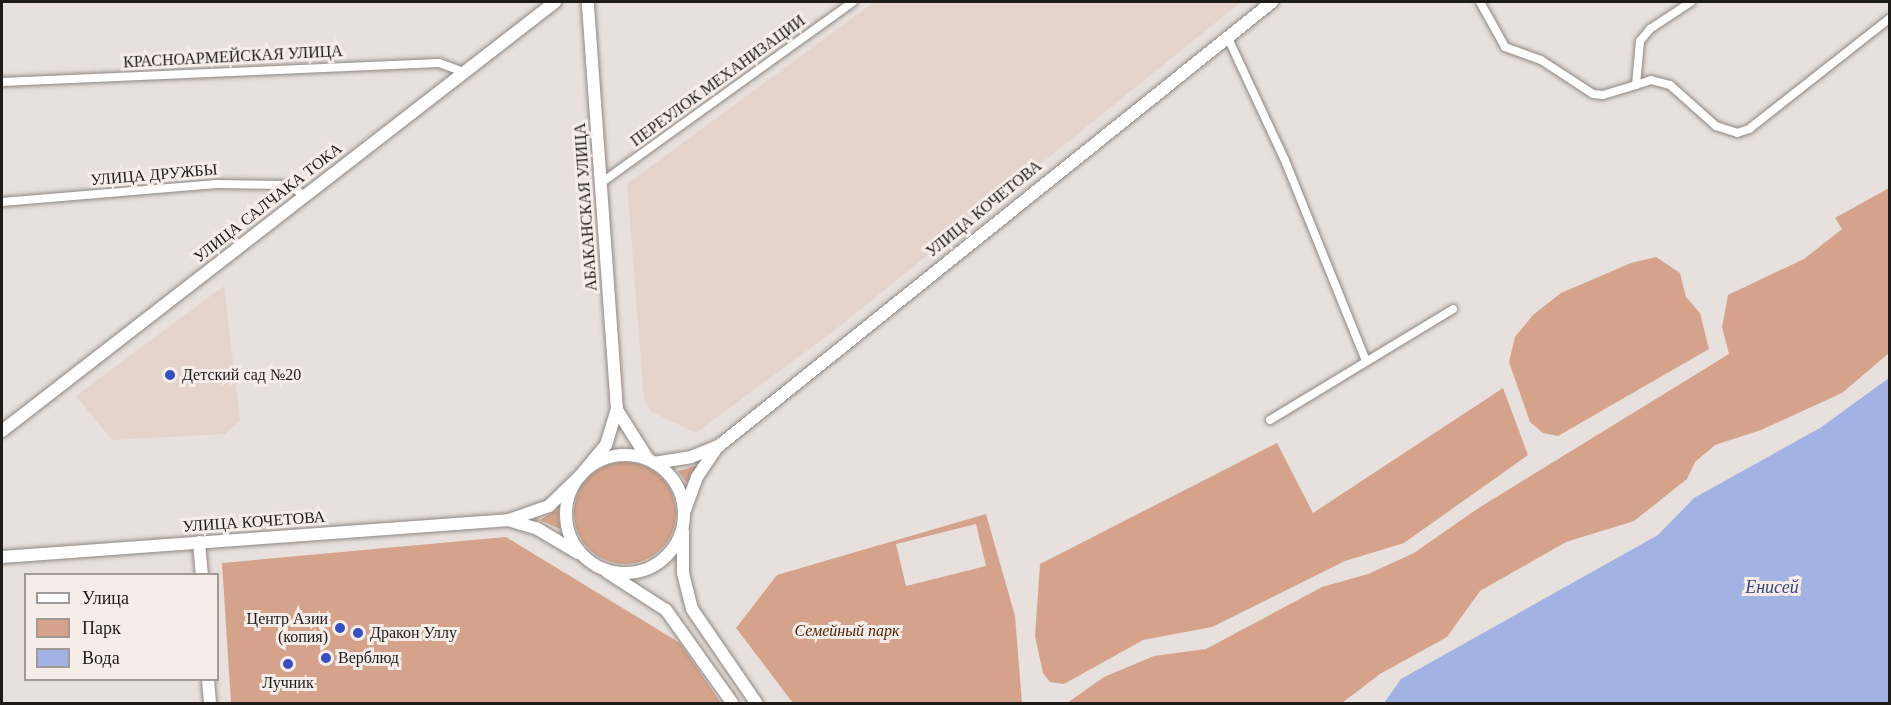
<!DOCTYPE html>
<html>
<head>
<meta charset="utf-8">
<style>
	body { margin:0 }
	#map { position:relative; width:1891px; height:705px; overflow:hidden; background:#e8e0dc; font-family:Georgia,serif }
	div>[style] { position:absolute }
	.built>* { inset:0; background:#e4d4cc }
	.green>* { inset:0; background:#d5a38b }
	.round { border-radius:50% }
	.water>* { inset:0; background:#a1b2e3 }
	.roads { filter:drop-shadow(0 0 2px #8e8783) drop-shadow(0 0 2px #8e8783) }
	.street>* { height:8px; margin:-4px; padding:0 4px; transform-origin:4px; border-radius:4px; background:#fff }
	.secondary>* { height:12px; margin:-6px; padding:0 6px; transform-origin:6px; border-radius:6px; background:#fff }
	.secondary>.ring { margin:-6px; padding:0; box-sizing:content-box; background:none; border:12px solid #fff; border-radius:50% }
	.dots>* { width:16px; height:16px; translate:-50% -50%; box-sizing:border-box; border:3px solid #f6ede9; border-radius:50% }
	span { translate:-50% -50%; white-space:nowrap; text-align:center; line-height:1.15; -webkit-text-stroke:6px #f6ede9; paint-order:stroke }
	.street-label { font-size:16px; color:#1e1b19 }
	.poi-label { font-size:16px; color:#1e1b19 }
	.left { translate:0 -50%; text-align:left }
	.right { translate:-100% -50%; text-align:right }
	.park-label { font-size:16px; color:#522205; font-style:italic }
	.water-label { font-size:18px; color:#364884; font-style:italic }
	.frame { position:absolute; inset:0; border:3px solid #1e1b19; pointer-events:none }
	.legend { position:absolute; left:24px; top:573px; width:195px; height:108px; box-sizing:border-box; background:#f6ede9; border:2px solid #a09996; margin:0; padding:8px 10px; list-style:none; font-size:18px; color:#1e1b19 }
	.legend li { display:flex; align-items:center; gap:12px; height:30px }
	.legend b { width:30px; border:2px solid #a09996 }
</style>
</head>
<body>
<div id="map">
	<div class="built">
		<div style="clip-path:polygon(874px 2px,1241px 2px,835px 330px,696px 433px,650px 411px,644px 399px,627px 184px)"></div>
		<div style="clip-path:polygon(224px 286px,240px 421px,225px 434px,112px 440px,76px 396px)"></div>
	</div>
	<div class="green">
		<div style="clip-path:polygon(1889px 188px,1889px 353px,1842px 393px,1761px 430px,1715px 445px,1695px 462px,1687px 479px,1634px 521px,1566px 542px,1480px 591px,1447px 637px,1380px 674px,1342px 703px,1067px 703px,1104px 677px,1154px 656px,1206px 649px,1322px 587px,1368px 574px,1414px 553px,1477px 509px,1729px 354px,1722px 327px,1728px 295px,1804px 259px,1842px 229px,1835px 218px)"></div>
		<div style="clip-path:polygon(1656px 257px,1680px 273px,1686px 297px,1700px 313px,1709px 349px,1558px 436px,1543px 433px,1530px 422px,1509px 362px,1515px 337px,1533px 315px,1561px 293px,1631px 263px)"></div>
		<div style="clip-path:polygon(1503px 388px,1528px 455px,1404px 543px,1345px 561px,1212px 627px,1143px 640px,1064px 684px,1050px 682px,1043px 673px,1035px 636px,1040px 564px,1277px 443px,1313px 513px)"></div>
		<div class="round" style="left:574px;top:462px;width:102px;height:102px"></div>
		<div style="clip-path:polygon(698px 465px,687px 483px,678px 471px)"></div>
		<div style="clip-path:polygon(558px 509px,560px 529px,540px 520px)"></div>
		<div style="clip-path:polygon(evenodd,986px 514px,1015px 616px,1022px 703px,793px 703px,736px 628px,777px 575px,986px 514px,976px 524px,986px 566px,906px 586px,896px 544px,976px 524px)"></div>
		<div style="clip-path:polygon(506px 537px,680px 643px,721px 703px,231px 703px,222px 563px)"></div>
	</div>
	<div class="water">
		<div style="clip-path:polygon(1889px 378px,1889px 703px,1384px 703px,1401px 679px,1658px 535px,1694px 498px,1820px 428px)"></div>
	</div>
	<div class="roads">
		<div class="street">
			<div style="left:1480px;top:2px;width:51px;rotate:60.9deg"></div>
			<div style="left:1505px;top:47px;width:38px;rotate:20deg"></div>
			<div style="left:1541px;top:60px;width:62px;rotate:33.2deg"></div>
			<div style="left:1593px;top:94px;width:10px;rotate:6deg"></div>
			<div style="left:1603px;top:95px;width:34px;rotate:-17deg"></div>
			<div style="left:1636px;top:85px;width:44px;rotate:-84.8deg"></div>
			<div style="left:1640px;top:41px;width:16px;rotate:-50deg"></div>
			<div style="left:1650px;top:29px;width:49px;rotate:-33.4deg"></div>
			<div style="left:1227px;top:36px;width:135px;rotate:65deg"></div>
			<div style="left:1284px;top:158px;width:219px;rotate:68deg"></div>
			<div style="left:2px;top:82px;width:437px;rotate:-2.5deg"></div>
			<div style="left:439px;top:63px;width:27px;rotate:20deg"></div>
			<div style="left:1636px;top:85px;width:16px;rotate:-18deg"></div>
			<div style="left:1651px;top:80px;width:20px;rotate:15deg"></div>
			<div style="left:1670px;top:85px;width:62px;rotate:41.7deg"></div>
			<div style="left:1716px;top:126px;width:22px;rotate:18deg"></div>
			<div style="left:1737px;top:133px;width:13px;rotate:-18deg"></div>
			<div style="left:1749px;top:129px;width:179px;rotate:-38.2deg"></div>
			<div style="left:601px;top:183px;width:310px;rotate:-35.7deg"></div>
			<div style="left:2px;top:202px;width:215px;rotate:-4.8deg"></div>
			<div style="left:216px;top:184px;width:73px;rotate:0.8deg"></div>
			<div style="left:289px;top:185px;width:19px;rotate:35deg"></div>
			<div style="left:1270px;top:420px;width:214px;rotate:-31.2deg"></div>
		</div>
		<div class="secondary">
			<div style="left:617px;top:410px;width:58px;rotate:57.7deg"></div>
			<div style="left:2px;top:431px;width:700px;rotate:-37.8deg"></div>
			<div class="ring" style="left:566px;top:455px;width:106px;height:106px"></div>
			<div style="left:654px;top:463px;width:37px;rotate:-9deg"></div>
			<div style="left:691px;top:457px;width:31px;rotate:-22deg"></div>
			<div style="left:720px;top:445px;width:708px;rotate:-38.75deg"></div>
			<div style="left:584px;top:471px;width:34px;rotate:-50deg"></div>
			<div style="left:606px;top:445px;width:37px;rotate:-73deg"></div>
			<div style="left:617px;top:410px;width:409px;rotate:-94.1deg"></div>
			<div style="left:685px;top:510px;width:35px;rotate:-70deg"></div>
			<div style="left:697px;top:477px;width:37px;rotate:-56deg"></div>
			<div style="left:511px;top:521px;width:26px;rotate:16deg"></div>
			<div style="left:536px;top:528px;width:49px;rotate:30.8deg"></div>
			<div style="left:683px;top:531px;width:42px;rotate:90deg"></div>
			<div style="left:683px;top:573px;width:37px;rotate:76deg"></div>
			<div style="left:692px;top:609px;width:115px;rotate:55.6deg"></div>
			<div style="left:199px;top:542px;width:32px;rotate:85deg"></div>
			<div style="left:2px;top:557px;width:508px;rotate:-4.17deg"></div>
			<div style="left:509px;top:520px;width:42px;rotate:-19.3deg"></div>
			<div style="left:549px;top:506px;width:43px;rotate:-44.1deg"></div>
			<div style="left:607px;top:572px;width:70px;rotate:32.8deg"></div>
			<div style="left:666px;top:610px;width:115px;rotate:54.5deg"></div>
			<div style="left:208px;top:680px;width:24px;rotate:85deg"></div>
		</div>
	</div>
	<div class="dots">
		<div style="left:170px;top:375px;background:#374fc1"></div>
		<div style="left:340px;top:628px;background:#374fc1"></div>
		<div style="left:358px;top:633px;background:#374fc1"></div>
		<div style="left:326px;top:658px;background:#374fc1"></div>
		<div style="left:288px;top:664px;background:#374fc1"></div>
	</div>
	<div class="street-label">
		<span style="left:233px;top:57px;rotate:-3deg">КРАСНОАРМЕЙСКАЯ УЛИЦА</span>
		<span style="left:718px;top:81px;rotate:-36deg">ПЕРЕУЛОК МЕХАНИЗАЦИИ</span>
		<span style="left:154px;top:175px;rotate:-5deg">УЛИЦА ДРУЖБЫ</span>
		<span style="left:268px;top:203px;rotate:-38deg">УЛИЦА САЛЧАКА ТОКА</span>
		<span style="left:586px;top:207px;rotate:-94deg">АБАКАНСКАЯ УЛИЦА</span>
		<span style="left:984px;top:209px;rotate:-39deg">УЛИЦА КОЧЕТОВА</span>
		<span style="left:254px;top:522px;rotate:-4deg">УЛИЦА КОЧЕТОВА</span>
	</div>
	<div class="poi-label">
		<span class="left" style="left:182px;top:375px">Детский сад №20</span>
		<span class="right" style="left:328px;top:628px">Центр Азии<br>(копия)</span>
		<span class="left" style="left:370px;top:633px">Дракон Уллу</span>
		<span class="left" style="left:338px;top:658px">Верблюд</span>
		<span style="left:288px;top:683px">Лучник</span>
	</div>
	<div class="park-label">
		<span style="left:847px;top:631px">Семейный парк</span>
	</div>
	<div class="water-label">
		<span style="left:1772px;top:587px">Енисей</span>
	</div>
	<div class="frame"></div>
	<ul class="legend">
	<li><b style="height:8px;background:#fff"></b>Улица</li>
	<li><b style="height:16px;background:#d5a38b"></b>Парк</li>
	<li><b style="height:16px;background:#a1b2e3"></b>Вода</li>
	</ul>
</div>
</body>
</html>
